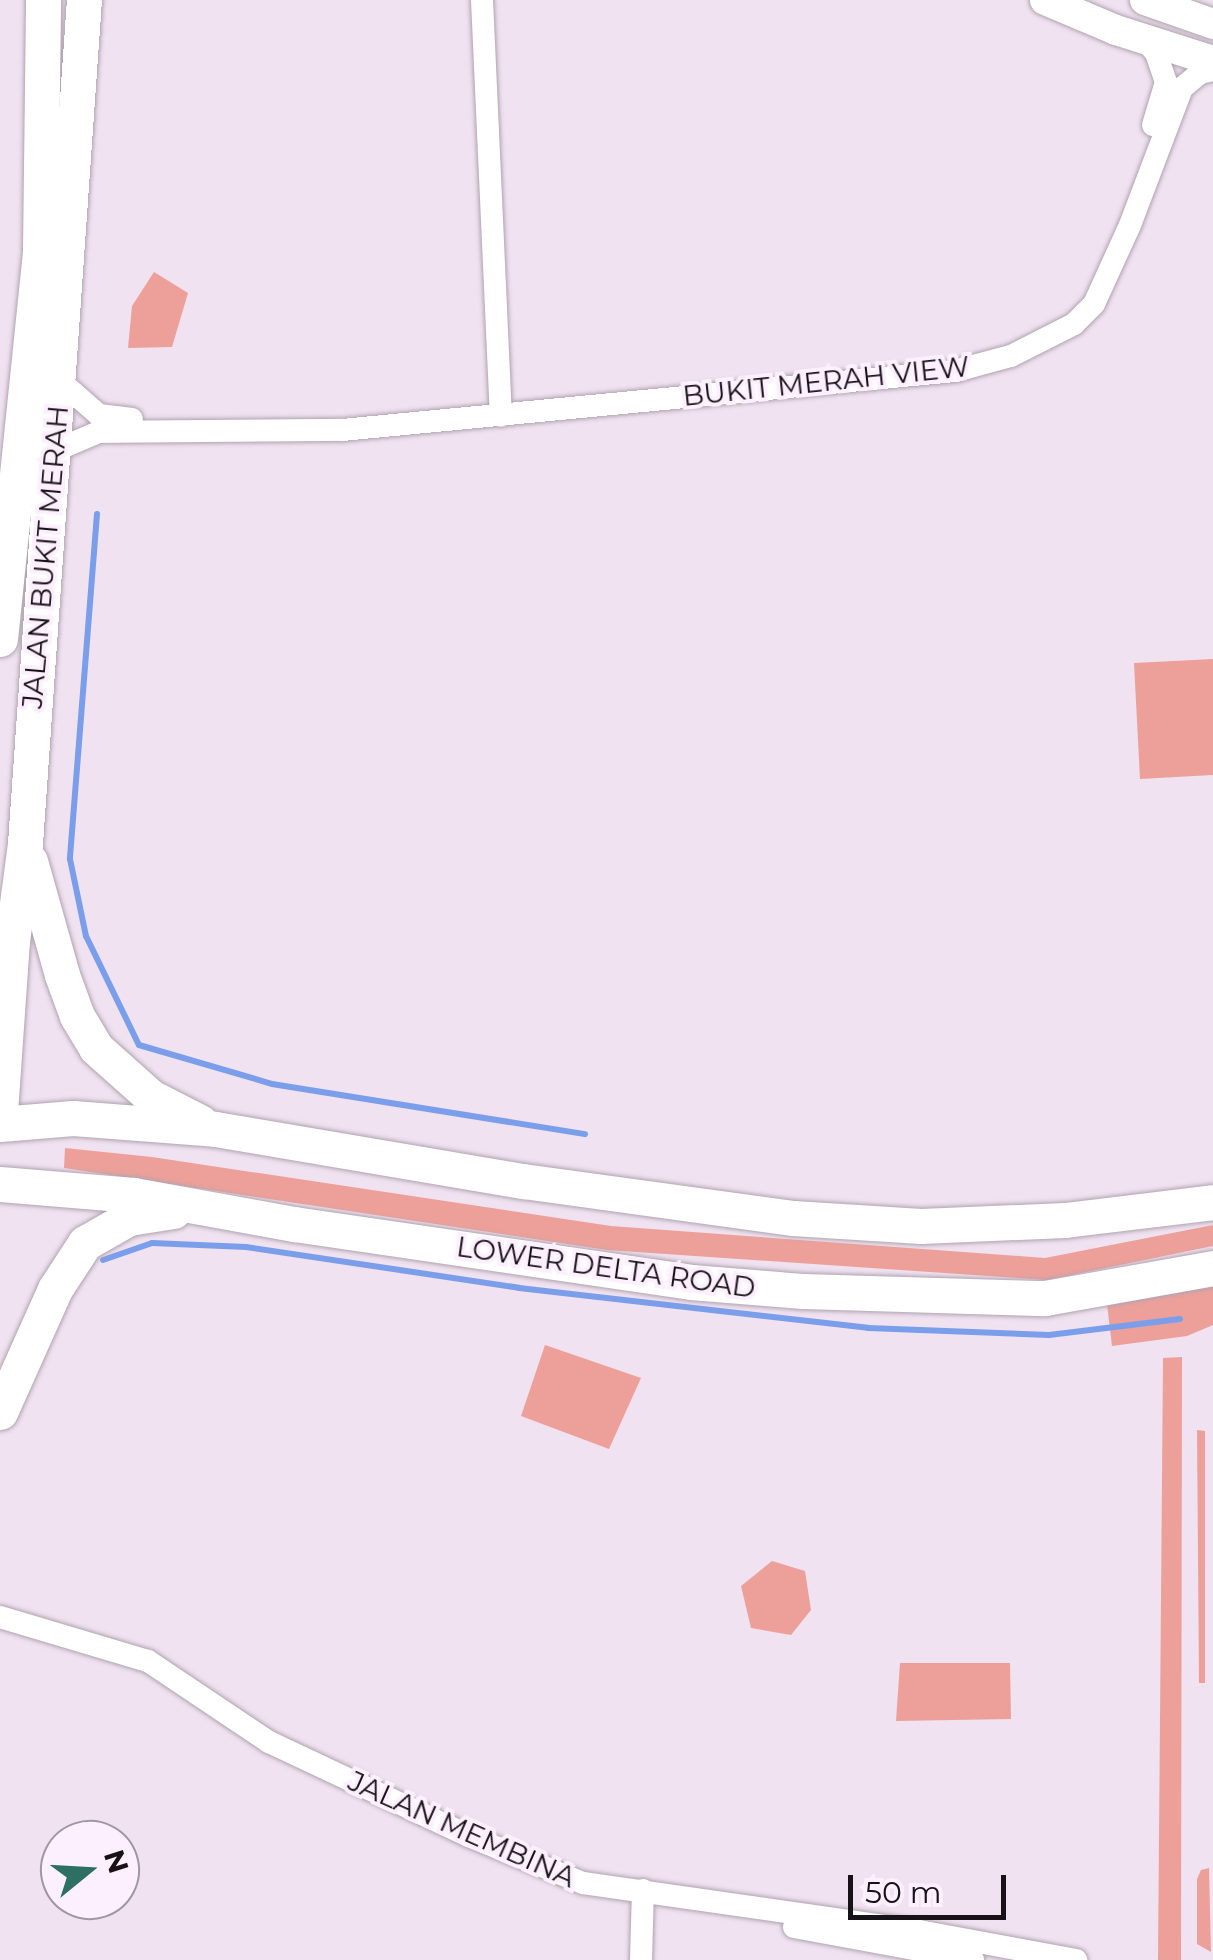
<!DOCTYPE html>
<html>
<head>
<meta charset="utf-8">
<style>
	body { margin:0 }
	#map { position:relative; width:1213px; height:1960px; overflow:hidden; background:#f0e2f0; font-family:Montserrat,sans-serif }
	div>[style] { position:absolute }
	.green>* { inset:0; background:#eda09a }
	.stream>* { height:6px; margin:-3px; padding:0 3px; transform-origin:3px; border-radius:3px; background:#7b9eeb }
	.roads { filter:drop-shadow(0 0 2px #b0a3b0) drop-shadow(0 0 2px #b0a3b0) }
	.street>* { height:22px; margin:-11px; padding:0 11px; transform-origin:11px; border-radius:11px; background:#fff }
	.secondary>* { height:30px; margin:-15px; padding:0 15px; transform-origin:15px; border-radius:15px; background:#fff }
	.primary>* { height:35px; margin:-17.5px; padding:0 17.5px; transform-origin:17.5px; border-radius:17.5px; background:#fff }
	span { translate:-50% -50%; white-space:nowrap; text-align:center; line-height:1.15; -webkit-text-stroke:8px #fdf0fe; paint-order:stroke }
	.street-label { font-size:28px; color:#171217 }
	.north { position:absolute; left:40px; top:1820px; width:100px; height:100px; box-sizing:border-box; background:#fdf0fe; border:2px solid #a197a2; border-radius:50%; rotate:72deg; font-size:28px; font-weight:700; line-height:40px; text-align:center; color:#171217 }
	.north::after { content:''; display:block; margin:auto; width:35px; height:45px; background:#2d6f60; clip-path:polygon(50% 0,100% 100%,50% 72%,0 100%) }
	.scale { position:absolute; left:848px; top:1875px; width:158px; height:45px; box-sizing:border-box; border:5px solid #171217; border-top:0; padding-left:12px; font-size:30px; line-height:35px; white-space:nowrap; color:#171217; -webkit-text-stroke:8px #fdf0fe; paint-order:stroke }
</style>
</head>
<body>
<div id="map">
	<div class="green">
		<div style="clip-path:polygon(154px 272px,188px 293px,172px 347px,128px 348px,132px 306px)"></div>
		<div style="clip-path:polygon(1213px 659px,1213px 775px,1140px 779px,1134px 663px)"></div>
		<div style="clip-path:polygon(65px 1148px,152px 1157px,611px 1226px,1045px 1258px,1213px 1225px,1213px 1246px,1047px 1280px,607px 1250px,64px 1168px)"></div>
		<div style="clip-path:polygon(1213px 1276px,1213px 1325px,1187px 1336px,1112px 1346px,1106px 1296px)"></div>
		<div style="clip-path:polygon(545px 1345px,641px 1378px,609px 1449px,521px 1416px)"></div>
		<div style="clip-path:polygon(1182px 1357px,1181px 1960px,1158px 1960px,1163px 1358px)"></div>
		<div style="clip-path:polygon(1197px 1430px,1205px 1431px,1205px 1683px,1199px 1683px)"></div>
		<div style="clip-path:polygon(772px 1561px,805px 1571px,811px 1610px,791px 1635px,751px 1628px,741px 1586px)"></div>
		<div style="clip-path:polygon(900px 1663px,1010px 1663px,1011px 1719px,896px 1721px)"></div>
		<div style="clip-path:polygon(1209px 1868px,1211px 1952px,1197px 1944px,1197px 1879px,1201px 1870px)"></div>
	</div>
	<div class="stream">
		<div style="left:97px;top:514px;width:346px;rotate:94.5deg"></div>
		<div style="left:70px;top:859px;width:79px;rotate:78.3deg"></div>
		<div style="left:86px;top:936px;width:121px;rotate:64.1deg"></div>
		<div style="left:139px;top:1045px;width:139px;rotate:16.3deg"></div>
		<div style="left:272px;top:1084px;width:317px;rotate:9.1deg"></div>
		<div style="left:103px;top:1260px;width:52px;rotate:-19.1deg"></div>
		<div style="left:152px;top:1243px;width:94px;rotate:2.4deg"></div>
		<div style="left:246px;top:1247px;width:276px;rotate:8.5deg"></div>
		<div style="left:519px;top:1288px;width:351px;rotate:6.5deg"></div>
		<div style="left:868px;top:1328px;width:181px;rotate:2.2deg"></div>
		<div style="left:1049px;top:1335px;width:132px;rotate:-7deg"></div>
	</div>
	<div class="roads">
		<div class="street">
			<div style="left:482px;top:0;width:416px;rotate:87.4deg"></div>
			<div style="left:1145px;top:40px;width:17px;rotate:50deg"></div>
			<div style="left:1156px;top:53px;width:31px;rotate:71deg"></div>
			<div style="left:1166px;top:82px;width:45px;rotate:106.8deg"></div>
			<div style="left:60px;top:381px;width:52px;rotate:41.1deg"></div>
			<div style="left:99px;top:415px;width:33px;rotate:7deg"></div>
			<div style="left:52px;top:452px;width:51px;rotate:-23.1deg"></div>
			<div style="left:99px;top:432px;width:243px;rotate:-0.5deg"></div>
			<div style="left:342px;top:430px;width:616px;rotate:-5.5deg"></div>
			<div style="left:955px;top:371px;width:58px;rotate:-15deg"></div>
			<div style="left:1011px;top:356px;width:71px;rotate:-26.9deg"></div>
			<div style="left:1074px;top:324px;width:28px;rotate:-45deg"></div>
			<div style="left:1094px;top:304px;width:87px;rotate:-65.5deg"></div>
			<div style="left:1130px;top:225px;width:147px;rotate:-69.2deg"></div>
			<div style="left:1182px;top:88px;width:23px;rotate:-40deg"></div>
			<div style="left:1200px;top:73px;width:13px;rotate:-13deg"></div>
			<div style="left:0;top:1617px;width:154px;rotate:16.6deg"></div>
			<div style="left:148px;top:1661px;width:146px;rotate:33.8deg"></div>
			<div style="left:269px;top:1742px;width:221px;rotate:25.2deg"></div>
			<div style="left:469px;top:1836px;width:123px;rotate:22.4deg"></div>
			<div style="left:583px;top:1883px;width:339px;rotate:8.1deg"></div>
			<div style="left:919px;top:1931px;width:160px;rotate:10.5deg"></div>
			<div style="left:794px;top:1927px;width:182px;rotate:10.4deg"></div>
			<div style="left:641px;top:1960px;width:70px;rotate:-88.4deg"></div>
		</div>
		<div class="secondary">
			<div style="left:1045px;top:0;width:77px;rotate:22.9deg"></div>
			<div style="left:1116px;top:30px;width:102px;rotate:17.7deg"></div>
			<div style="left:1145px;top:0;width:72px;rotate:19.4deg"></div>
		</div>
		<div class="primary">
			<div style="left:0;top:639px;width:391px;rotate:-84.1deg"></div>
			<div style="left:40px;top:250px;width:250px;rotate:-89.3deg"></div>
			<div style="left:30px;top:861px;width:118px;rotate:74.3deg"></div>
			<div style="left:62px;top:975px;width:44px;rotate:69.9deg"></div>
			<div style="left:77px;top:1016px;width:37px;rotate:59deg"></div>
			<div style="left:96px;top:1048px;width:74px;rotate:41.7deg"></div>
			<div style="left:151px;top:1097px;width:55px;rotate:27deg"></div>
			<div style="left:0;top:1112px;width:171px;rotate:-86deg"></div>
			<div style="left:12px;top:941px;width:99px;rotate:-82.4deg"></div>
			<div style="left:25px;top:843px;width:845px;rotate:-86deg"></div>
			<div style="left:0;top:1124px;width:73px;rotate:-4.7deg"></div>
			<div style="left:73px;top:1118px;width:142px;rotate:4.4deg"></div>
			<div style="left:215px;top:1129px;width:312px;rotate:9.6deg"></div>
			<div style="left:523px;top:1181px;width:273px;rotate:7.8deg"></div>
			<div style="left:793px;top:1218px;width:128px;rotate:3.6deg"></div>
			<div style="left:921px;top:1226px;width:144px;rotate:-2.4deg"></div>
			<div style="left:1065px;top:1220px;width:149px;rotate:-6.9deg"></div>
			<div style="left:0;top:1184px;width:134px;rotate:4.7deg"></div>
			<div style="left:134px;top:1195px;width:163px;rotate:10.3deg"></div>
			<div style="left:294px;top:1224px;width:401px;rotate:8.3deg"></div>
			<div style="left:691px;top:1282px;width:112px;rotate:4.6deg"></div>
			<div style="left:803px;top:1291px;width:242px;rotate:1.7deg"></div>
			<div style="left:1045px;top:1298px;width:171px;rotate:-10.1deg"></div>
			<div style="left:0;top:1412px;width:135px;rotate:-65.9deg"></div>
			<div style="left:55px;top:1289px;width:55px;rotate:-56.9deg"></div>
			<div style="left:85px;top:1243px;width:51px;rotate:-29.6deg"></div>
			<div style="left:129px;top:1218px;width:45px;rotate:-9deg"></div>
		</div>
	</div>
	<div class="street-label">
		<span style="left:826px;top:381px;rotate:-6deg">BUKIT MERAH VIEW</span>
		<span style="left:45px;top:557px;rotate:-85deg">JALAN BUKIT MERAH</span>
		<span style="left:606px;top:1267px;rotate:8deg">LOWER DELTA ROAD</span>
		<span style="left:462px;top:1829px;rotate:24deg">JALAN MEMBINA</span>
	</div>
	<div class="north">N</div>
	<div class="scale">50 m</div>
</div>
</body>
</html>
